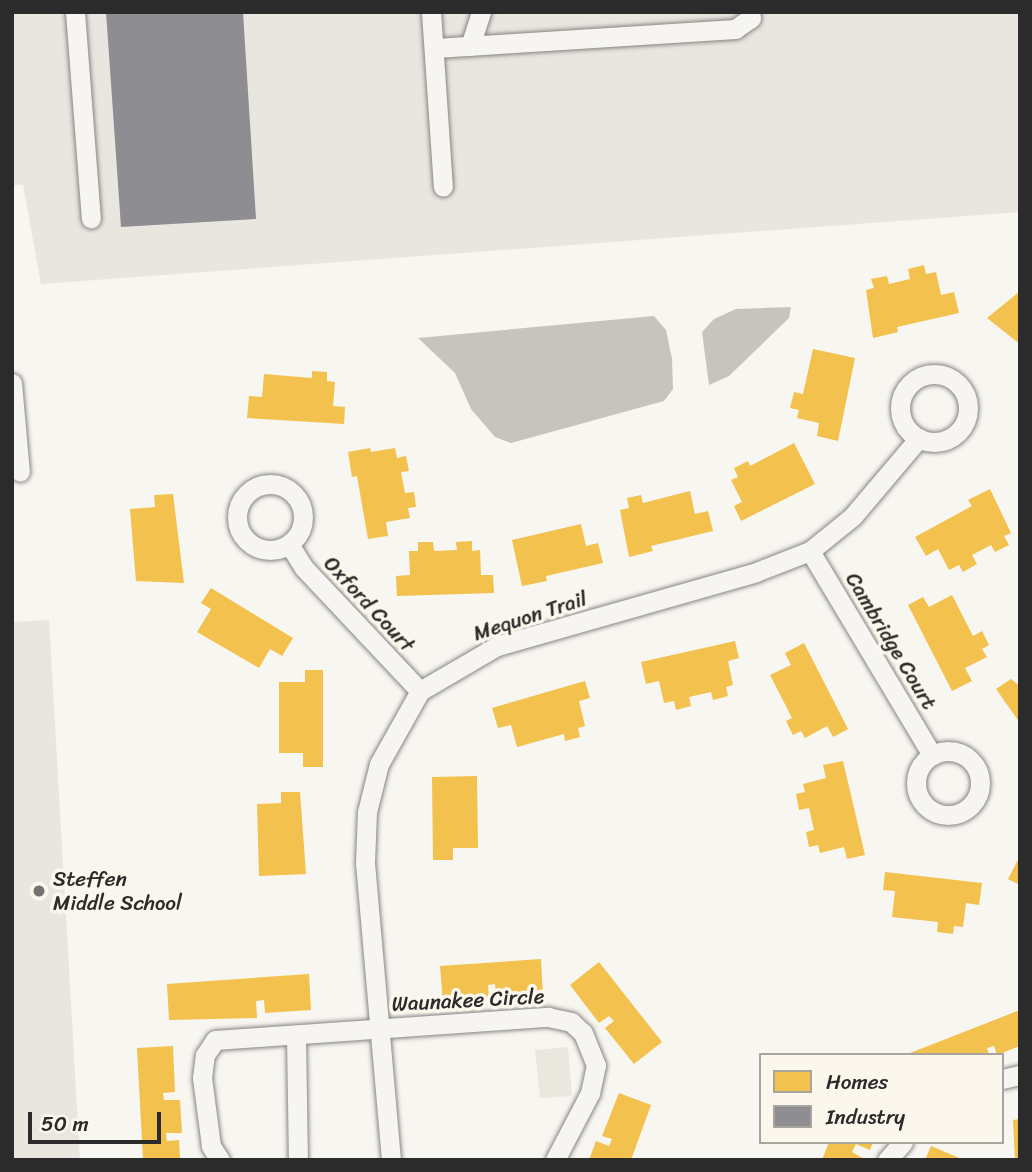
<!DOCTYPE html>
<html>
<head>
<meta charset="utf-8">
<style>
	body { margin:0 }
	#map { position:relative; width:1032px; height:1172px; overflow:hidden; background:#f8f6f0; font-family:Sriracha,sans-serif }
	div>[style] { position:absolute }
	.built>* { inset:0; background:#e9e6df }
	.green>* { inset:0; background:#e9e7de }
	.water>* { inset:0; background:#c6c4bd }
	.homes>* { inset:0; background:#f2c14e }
	.industry>* { inset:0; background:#8d8d92 }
	.roads { filter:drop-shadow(0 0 2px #878684) drop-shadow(0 0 2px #878684) }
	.minor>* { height:19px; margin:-9.5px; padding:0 9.5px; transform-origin:9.5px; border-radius:9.5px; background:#f6f5f1 }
	.minor>.ring { margin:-9.5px; padding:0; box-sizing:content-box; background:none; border:19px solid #f6f5f1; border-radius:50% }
	.dots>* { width:19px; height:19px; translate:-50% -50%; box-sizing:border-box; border:4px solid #fbf7ec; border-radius:50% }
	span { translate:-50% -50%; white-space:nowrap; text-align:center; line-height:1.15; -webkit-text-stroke:7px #fbf7ec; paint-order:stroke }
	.street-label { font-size:21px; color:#2b2b2b }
	.poi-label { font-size:21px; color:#2b2b2b }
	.left { translate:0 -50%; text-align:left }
	.frame { position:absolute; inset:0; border:14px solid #2b2b2b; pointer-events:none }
	.legend { position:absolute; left:759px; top:1053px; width:245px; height:91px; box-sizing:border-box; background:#fbf7ec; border:2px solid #a8a59f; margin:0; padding:9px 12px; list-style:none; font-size:21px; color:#2b2b2b }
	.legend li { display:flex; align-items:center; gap:14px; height:35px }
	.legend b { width:35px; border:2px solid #a8a59f }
	.scale { position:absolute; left:28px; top:1112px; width:133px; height:32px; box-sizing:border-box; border:4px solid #2b2b2b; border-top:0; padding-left:9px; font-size:21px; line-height:24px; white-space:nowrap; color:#2b2b2b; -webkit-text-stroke:5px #fbf7ec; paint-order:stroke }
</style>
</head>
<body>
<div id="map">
	<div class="built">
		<div style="clip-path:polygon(12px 12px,1020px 12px,1020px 212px,41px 284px,23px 185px,12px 185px)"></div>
		<div style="clip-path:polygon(49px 620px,80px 1160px,12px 1160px,12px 622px)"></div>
	</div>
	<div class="green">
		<div style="clip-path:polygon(568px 1047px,572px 1096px,540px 1098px,535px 1050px)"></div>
	</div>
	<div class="water">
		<div style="clip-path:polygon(791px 307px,789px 318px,729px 376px,709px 385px,702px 332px,714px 319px,736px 309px)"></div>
		<div style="clip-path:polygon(654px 316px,666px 330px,672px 359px,673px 389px,664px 401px,511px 443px,495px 437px,471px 409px,455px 373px,418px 338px)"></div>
	</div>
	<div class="homes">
		<div style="clip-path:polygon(924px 265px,926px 274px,936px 272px,941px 295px,954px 292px,959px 313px,897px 327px,898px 332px,873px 338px,866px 290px,874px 288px,871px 279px,887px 276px,889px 284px,910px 279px,908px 269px)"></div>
		<div style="clip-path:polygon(1020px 291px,1020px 344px,987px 318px)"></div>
		<div style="clip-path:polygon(813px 349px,855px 358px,838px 441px,817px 436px,819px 423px,797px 418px,799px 410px,790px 408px,794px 392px,803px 394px)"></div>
		<div style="clip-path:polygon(312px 371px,327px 372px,327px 381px,335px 382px,333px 406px,345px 407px,344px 424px,247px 418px,249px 396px,262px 397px,264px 374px,312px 378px)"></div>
		<div style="clip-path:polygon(794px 443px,815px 484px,741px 521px,734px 506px,742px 502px,731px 480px,738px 477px,734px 468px,748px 461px,750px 466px)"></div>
		<div style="clip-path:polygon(370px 448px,371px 452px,395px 448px,397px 458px,406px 456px,409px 471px,401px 472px,405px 493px,414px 492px,416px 507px,408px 508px,410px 518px,386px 522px,388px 536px,368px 539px,357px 476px,352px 477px,348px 452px)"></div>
		<div style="clip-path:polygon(990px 489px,1011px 533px,1004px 536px,1009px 545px,995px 552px,991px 545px,972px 555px,977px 564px,963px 572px,959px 565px,949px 570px,938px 549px,926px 556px,915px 537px,972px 506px,968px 500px)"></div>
		<div style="clip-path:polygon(690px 491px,695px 514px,708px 511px,713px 531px,651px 546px,653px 551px,629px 557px,620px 510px,629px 508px,627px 498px,641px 495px,643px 503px)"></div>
		<div style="clip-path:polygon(173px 494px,184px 583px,136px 581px,130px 509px,155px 507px,154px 495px)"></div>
		<div style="clip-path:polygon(581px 524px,586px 546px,598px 543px,603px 563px,546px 576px,547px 581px,522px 586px,512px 540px)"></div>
		<div style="clip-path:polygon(472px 541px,472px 551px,480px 550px,481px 575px,493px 575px,494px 593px,397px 596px,396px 576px,410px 575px,409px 551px,418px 551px,418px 542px,433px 542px,434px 551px,457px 550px,456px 542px)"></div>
		<div style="clip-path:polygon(211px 588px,293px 638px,282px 656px,270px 649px,259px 668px,197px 632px,211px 609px,201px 603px)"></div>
		<div style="clip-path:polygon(952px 595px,973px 636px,982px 631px,989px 645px,982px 649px,987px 657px,965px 668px,972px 681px,952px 691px,908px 605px,923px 597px,929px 607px)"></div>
		<div style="clip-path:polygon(735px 641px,739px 658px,728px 661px,733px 685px,726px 687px,728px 696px,713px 700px,711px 692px,689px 697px,691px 706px,676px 710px,674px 701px,664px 703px,659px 681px,646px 684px,641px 662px)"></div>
		<div style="clip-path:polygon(804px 643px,848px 729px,833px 737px,827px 726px,805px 738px,801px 731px,793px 735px,786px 721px,792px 718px,770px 675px,791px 665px,785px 653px)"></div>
		<div style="clip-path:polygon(305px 670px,323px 670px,323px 767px,303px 767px,303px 753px,279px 753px,279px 682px,305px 682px)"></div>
		<div style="clip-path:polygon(1011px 679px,1020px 686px,1020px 723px,996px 689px)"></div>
		<div style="clip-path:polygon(585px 681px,590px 698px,579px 701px,585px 726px,578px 728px,580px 737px,565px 741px,564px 734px,517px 747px,511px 725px,498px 728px,492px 708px)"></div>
		<div style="clip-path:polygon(843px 761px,865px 855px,847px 859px,844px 847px,820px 853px,818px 845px,809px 847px,806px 832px,814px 830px,809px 808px,799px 810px,796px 794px,805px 792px,803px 784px,826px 778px,823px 765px)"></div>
		<div style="clip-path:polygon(477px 776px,478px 848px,453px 848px,453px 860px,433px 860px,432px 777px)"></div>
		<div style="clip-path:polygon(281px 792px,300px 792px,306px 874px,259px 876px,257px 804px,281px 803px)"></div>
		<div style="clip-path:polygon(1020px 856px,1020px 885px,1008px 879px)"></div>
		<div style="clip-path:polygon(885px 872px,982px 883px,979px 905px,966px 903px,963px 927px,954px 926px,953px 934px,937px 932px,938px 922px,892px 917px,895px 891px,883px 890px)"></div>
		<div style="clip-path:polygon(541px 959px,543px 996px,496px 999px,495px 984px,488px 985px,489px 1000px,443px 1003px,440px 966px)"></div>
		<div style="clip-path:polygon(599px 962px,662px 1042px,634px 1064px,605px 1028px,614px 1021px,609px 1016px,599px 1023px,570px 985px)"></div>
		<div style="clip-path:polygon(309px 974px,311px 1010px,265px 1013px,264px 1000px,256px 1001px,257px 1018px,169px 1020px,167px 984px)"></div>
		<div style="clip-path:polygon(1020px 1010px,1020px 1046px,997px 1055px,994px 1046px,987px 1048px,989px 1055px,905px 1055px)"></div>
		<div style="clip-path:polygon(173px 1046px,175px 1092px,163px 1093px,164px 1100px,180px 1100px,182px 1133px,166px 1133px,167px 1141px,179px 1140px,180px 1160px,143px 1160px,137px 1048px)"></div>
		<div style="clip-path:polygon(619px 1093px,651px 1105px,631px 1160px,589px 1160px,596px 1141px,609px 1146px,612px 1139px,602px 1136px)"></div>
		<div style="clip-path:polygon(1020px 1119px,1020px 1160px,1015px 1160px,1013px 1120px)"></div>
		<div style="clip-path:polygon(829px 1142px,873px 1142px,870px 1150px,856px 1144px,852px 1152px,866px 1160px,822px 1160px)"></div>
		<div style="clip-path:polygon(931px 1146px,964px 1160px,925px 1160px)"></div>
	</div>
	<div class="industry">
		<div style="clip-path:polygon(106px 12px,243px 12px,256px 219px,121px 227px)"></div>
	</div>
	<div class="roads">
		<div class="minor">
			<div style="left:75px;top:12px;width:207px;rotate:85.6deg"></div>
			<div style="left:431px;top:12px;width:175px;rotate:86.1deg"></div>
			<div style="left:470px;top:46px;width:36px;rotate:-72deg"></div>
			<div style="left:435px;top:48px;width:301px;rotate:-3.6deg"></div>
			<div style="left:735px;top:29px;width:19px;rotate:-35deg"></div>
			<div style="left:751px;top:18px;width:6px;rotate:-99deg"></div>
			<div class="ring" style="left:900px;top:374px;width:49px;height:49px"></div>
			<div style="left:12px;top:383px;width:89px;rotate:84.9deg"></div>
			<div class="ring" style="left:237px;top:484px;width:47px;height:47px"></div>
			<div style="left:289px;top:544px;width:28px;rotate:58deg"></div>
			<div style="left:304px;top:568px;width:169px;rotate:46.7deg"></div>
			<div style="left:810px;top:551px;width:238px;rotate:59.1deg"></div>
			<div class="ring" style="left:916px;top:751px;width:45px;height:45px"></div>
			<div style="left:296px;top:1036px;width:124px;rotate:89.1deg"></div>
			<div style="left:1002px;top:1079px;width:18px;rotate:-13deg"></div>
			<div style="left:220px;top:1160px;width:17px;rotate:-123deg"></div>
			<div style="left:211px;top:1146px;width:69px;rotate:-97.5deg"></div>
			<div style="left:202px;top:1078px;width:23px;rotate:-83deg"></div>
			<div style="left:205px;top:1055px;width:18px;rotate:-56deg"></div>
			<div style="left:215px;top:1040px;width:334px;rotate:-4deg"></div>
			<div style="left:548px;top:1017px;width:24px;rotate:12deg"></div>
			<div style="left:571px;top:1022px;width:16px;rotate:43deg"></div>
			<div style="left:583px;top:1033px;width:35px;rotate:68deg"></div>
			<div style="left:596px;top:1065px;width:29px;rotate:102deg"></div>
			<div style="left:590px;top:1093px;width:76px;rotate:117.6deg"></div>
			<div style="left:391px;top:1160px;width:298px;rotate:-95deg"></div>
			<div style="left:365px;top:863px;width:51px;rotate:-87.8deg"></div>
			<div style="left:367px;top:812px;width:49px;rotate:-76deg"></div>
			<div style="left:379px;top:764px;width:84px;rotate:-60.7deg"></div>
			<div style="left:420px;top:691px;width:89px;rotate:-30.3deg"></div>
			<div style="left:497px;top:646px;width:269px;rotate:-15.9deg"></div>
			<div style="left:756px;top:572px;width:58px;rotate:-21.3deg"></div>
			<div style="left:810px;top:551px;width:55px;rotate:-39.1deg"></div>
			<div style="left:853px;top:516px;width:102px;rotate:-49.8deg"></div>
			<div style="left:887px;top:1160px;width:24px;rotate:-48deg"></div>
		</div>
	</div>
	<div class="dots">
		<div style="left:39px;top:891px;background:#737270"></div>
	</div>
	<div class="street-label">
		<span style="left:369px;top:604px;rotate:47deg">Oxford Court</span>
		<span style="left:530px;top:616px;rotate:-18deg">Mequon Trail</span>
		<span style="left:891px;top:641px;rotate:59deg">Cambridge Court</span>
		<span style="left:468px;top:1000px;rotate:-3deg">Waunakee Circle</span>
	</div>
	<div class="poi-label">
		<span class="left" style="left:53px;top:891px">Steffen<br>Middle School</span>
	</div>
	<div class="frame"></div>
	<ul class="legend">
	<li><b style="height:19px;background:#f2c14e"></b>Homes</li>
	<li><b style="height:19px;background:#8d8d92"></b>Industry</li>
	</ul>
	<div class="scale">50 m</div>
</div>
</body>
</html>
